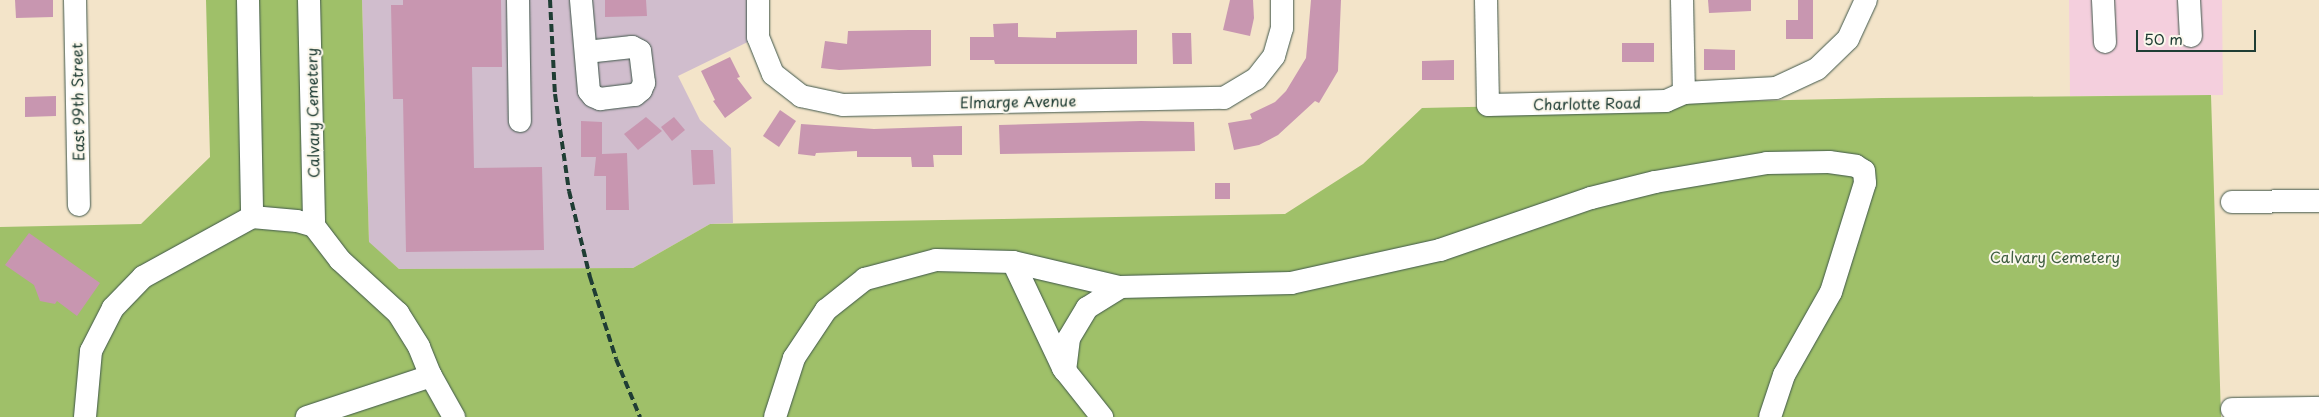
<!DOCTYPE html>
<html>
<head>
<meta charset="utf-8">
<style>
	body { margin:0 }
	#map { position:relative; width:2319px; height:417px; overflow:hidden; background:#f3e4c9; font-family:"Playpen Sans",sans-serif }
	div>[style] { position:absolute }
	.built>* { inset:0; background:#f4cfdd }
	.industrial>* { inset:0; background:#d0bdcd }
	.green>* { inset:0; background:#9fc069 }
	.building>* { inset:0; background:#c896b0 }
	.roads { filter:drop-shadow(0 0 1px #3f564a) drop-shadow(0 0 1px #3f564a) }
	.minor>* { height:22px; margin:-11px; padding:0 11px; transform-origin:11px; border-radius:11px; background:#fff }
	.rail>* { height:4px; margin-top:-2px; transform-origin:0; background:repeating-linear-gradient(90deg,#1f3d34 0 8px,transparent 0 12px) }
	span { translate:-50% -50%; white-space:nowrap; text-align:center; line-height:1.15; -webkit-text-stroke:4px #fbf7ec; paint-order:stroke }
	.street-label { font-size:15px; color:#1f3d34 }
	.park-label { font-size:15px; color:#3f5e41 }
	.scale { position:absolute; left:2136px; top:30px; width:120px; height:22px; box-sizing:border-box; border:2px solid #1f3d34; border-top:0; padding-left:6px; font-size:15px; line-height:18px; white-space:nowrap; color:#1f3d34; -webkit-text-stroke:4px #fbf7ec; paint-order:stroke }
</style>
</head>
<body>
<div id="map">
	<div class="built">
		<div style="clip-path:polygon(2069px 0,2222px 0,2223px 95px,2070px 96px)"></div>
	</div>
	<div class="industrial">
		<div style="clip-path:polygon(362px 0,758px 0,758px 37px,678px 76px,700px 120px,731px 148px,733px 223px,710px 224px,633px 268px,399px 269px,369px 243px)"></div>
	</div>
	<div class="green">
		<div style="clip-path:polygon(206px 0,362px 0,369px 242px,399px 269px,633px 268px,710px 224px,1285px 214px,1363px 164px,1422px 108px,1882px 98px,2211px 95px,2221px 417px,0 417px,0 227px,141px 224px,210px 157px)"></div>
	</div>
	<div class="building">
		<div style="clip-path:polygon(15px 0,53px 0,53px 17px,16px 18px)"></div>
		<div style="clip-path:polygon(403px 0,501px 0,502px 67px,472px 67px,474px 168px,542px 167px,544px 250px,406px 252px,403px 99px,393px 99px,391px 5px,403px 5px)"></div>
		<div style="clip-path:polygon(605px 0,646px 0,647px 16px,605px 17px)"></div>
		<div style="clip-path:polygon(1230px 0,1253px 0,1254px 18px,1250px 36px,1223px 30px)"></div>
		<div style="clip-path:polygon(1311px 0,1341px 0,1338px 71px,1319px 103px,1315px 101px,1278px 135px,1259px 145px,1234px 150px,1228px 123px,1252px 119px,1250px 114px,1275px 102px,1286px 91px,1306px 58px)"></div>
		<div style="clip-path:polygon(1708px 0,1751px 0,1751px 11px,1709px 13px)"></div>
		<div style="clip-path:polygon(1798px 0,1813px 0,1813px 39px,1786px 39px,1786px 20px,1798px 20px)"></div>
		<div style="clip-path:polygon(1018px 23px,1018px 37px,1056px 38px,1056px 32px,1137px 30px,1137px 64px,995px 64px,994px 60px,970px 60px,970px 37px,994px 37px,993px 24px)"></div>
		<div style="clip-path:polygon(909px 30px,931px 30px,931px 66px,839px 70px,821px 68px,825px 41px,847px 44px,848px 31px)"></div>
		<div style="clip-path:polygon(1172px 33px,1191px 33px,1192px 64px,1173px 64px)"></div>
		<div style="clip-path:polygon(1622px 43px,1654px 43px,1654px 62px,1622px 62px)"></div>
		<div style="clip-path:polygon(1704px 49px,1735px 50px,1735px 70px,1704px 70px)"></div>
		<div style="clip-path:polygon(730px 57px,740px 77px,737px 78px,752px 98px,725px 118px,713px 101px,715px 100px,701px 71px)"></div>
		<div style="clip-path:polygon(1454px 60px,1454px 80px,1422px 80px,1422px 61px)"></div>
		<div style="clip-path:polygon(56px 96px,56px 116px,25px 117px,25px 97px)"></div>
		<div style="clip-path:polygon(780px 110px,796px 121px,779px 147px,763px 136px)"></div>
		<div style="clip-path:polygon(646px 117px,662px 131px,638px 150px,624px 134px)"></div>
		<div style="clip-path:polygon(674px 117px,685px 130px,672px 141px,661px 127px)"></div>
		<div style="clip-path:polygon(581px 121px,602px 122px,602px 154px,627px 153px,629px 210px,606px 210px,606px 176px,594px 176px,596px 157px,581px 157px)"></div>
		<div style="clip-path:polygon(1141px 121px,1194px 122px,1195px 151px,1000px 154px,999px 125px)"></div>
		<div style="clip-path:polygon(801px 124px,874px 129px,962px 126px,962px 155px,933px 155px,934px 167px,912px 167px,911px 157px,857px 157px,857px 151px,816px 153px,815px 156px,798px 154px)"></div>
		<div style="clip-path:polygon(691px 150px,713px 150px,715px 184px,693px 185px)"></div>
		<div style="clip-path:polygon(1215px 183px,1230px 183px,1230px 199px,1215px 199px)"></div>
		<div style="clip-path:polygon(29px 233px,100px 283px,77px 316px,57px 301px,55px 304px,40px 301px,34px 285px,5px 265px)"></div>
	</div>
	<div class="roads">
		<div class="minor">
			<div style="left:75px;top:0;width:205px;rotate:88.9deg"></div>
			<div style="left:248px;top:0;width:217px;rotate:88.9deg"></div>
			<div style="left:309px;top:0;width:226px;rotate:88.7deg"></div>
			<div style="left:518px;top:0;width:121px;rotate:89.1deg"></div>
			<div style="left:581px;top:0;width:91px;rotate:85deg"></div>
			<div style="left:589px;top:91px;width:6px;rotate:51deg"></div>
			<div style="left:593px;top:96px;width:8px;rotate:23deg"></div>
			<div style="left:600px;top:99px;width:35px;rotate:-7deg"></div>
			<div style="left:635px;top:95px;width:8px;rotate:-40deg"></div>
			<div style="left:641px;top:90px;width:8px;rotate:-67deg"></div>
			<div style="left:644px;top:83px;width:32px;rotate:-97deg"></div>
			<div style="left:640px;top:51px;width:9px;rotate:-153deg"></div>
			<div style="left:632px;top:47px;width:46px;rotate:173.8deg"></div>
			<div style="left:758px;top:0;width:37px;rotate:90deg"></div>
			<div style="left:758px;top:37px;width:40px;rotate:68deg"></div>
			<div style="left:773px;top:74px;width:36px;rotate:38deg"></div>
			<div style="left:801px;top:96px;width:43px;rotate:12.1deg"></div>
			<div style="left:843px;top:105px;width:381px;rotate:-1.1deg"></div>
			<div style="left:1224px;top:98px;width:37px;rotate:-31deg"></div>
			<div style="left:1256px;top:79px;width:29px;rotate:-52deg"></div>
			<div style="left:1274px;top:56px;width:29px;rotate:-74deg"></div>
			<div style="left:1282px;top:28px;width:28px;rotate:-90deg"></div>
			<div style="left:1486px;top:0;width:105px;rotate:88.9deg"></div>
			<div style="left:1488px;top:105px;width:178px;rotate:-1.3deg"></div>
			<div style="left:1666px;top:101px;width:20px;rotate:-24deg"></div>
			<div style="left:1684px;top:93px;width:92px;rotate:-3.1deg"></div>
			<div style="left:1776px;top:88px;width:45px;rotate:-24.9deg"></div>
			<div style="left:1817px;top:69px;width:43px;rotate:-44.1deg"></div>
			<div style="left:1848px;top:39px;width:43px;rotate:-65.2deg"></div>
			<div style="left:1682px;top:0;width:93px;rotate:88.8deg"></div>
			<div style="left:2103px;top:0;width:42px;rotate:87.3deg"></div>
			<div style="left:2189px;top:0;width:36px;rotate:87deg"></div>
			<div style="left:2232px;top:202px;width:87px;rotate:-0.7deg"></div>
			<div style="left:1013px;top:262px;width:117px;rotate:64.7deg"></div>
			<div style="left:1063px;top:368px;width:63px;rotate:51.5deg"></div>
			<div style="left:1065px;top:371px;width:33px;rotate:-83deg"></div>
			<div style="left:1069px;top:338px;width:35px;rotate:-59deg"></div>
			<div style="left:1087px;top:308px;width:39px;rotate:-32deg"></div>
			<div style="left:431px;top:376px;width:47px;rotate:60.7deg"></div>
			<div style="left:2232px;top:409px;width:87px;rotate:-0.7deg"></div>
			<div style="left:85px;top:417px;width:66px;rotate:-84.8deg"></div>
			<div style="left:91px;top:351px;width:48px;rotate:-62.9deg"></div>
			<div style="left:113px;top:308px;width:43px;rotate:-45.9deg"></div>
			<div style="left:143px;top:277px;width:124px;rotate:-28.8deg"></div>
			<div style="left:252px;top:217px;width:45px;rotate:5.1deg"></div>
			<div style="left:297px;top:221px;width:18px;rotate:16deg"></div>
			<div style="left:314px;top:226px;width:43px;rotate:52.6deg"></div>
			<div style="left:340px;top:260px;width:79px;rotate:42.4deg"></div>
			<div style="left:398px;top:313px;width:40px;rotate:58deg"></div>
			<div style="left:419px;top:347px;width:31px;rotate:68deg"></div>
			<div style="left:431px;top:376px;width:131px;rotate:161.7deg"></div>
			<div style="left:775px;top:417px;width:62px;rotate:-72.1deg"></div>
			<div style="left:794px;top:358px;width:58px;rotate:-56.3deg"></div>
			<div style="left:826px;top:310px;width:50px;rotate:-38.5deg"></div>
			<div style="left:865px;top:279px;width:73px;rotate:-15deg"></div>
			<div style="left:936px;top:260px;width:77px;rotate:1.5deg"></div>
			<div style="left:1013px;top:262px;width:110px;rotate:13.2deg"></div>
			<div style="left:1120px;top:287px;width:171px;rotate:-1.3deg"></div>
			<div style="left:1291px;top:283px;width:153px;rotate:-12.5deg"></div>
			<div style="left:1440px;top:250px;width:160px;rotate:-19deg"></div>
			<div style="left:1591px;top:198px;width:66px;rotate:-14deg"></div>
			<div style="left:1655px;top:182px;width:114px;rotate:-9.6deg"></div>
			<div style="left:1767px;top:163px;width:62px;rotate:-0.9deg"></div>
			<div style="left:1829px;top:162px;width:27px;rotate:8deg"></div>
			<div style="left:1856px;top:166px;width:9px;rotate:32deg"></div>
			<div style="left:1864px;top:171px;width:12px;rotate:85deg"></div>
			<div style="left:1865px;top:183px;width:114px;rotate:107.3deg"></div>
			<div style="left:1831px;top:292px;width:95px;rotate:119.5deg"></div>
			<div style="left:1784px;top:375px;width:44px;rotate:108.4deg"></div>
		</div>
	</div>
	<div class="rail">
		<div style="left:550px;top:0;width:94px;rotate:87deg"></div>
		<div style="left:555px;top:94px;width:98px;rotate:81.8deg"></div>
		<div style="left:569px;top:191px;width:89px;rotate:76.3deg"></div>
		<div style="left:590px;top:277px;width:86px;rotate:72.4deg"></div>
		<div style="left:616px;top:359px;width:63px;rotate:67.5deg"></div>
	</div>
	<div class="street-label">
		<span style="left:1018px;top:101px;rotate:-1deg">Elmarge Avenue</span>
		<span style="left:77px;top:102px;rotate:-91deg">East 99th Street</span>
		<span style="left:1587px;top:103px;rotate:-1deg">Charlotte Road</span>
		<span style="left:312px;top:113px;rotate:-91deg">Calvary Cemetery</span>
	</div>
	<div class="park-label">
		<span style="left:2055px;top:257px">Calvary Cemetery</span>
	</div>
	<div class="scale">50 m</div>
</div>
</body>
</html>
